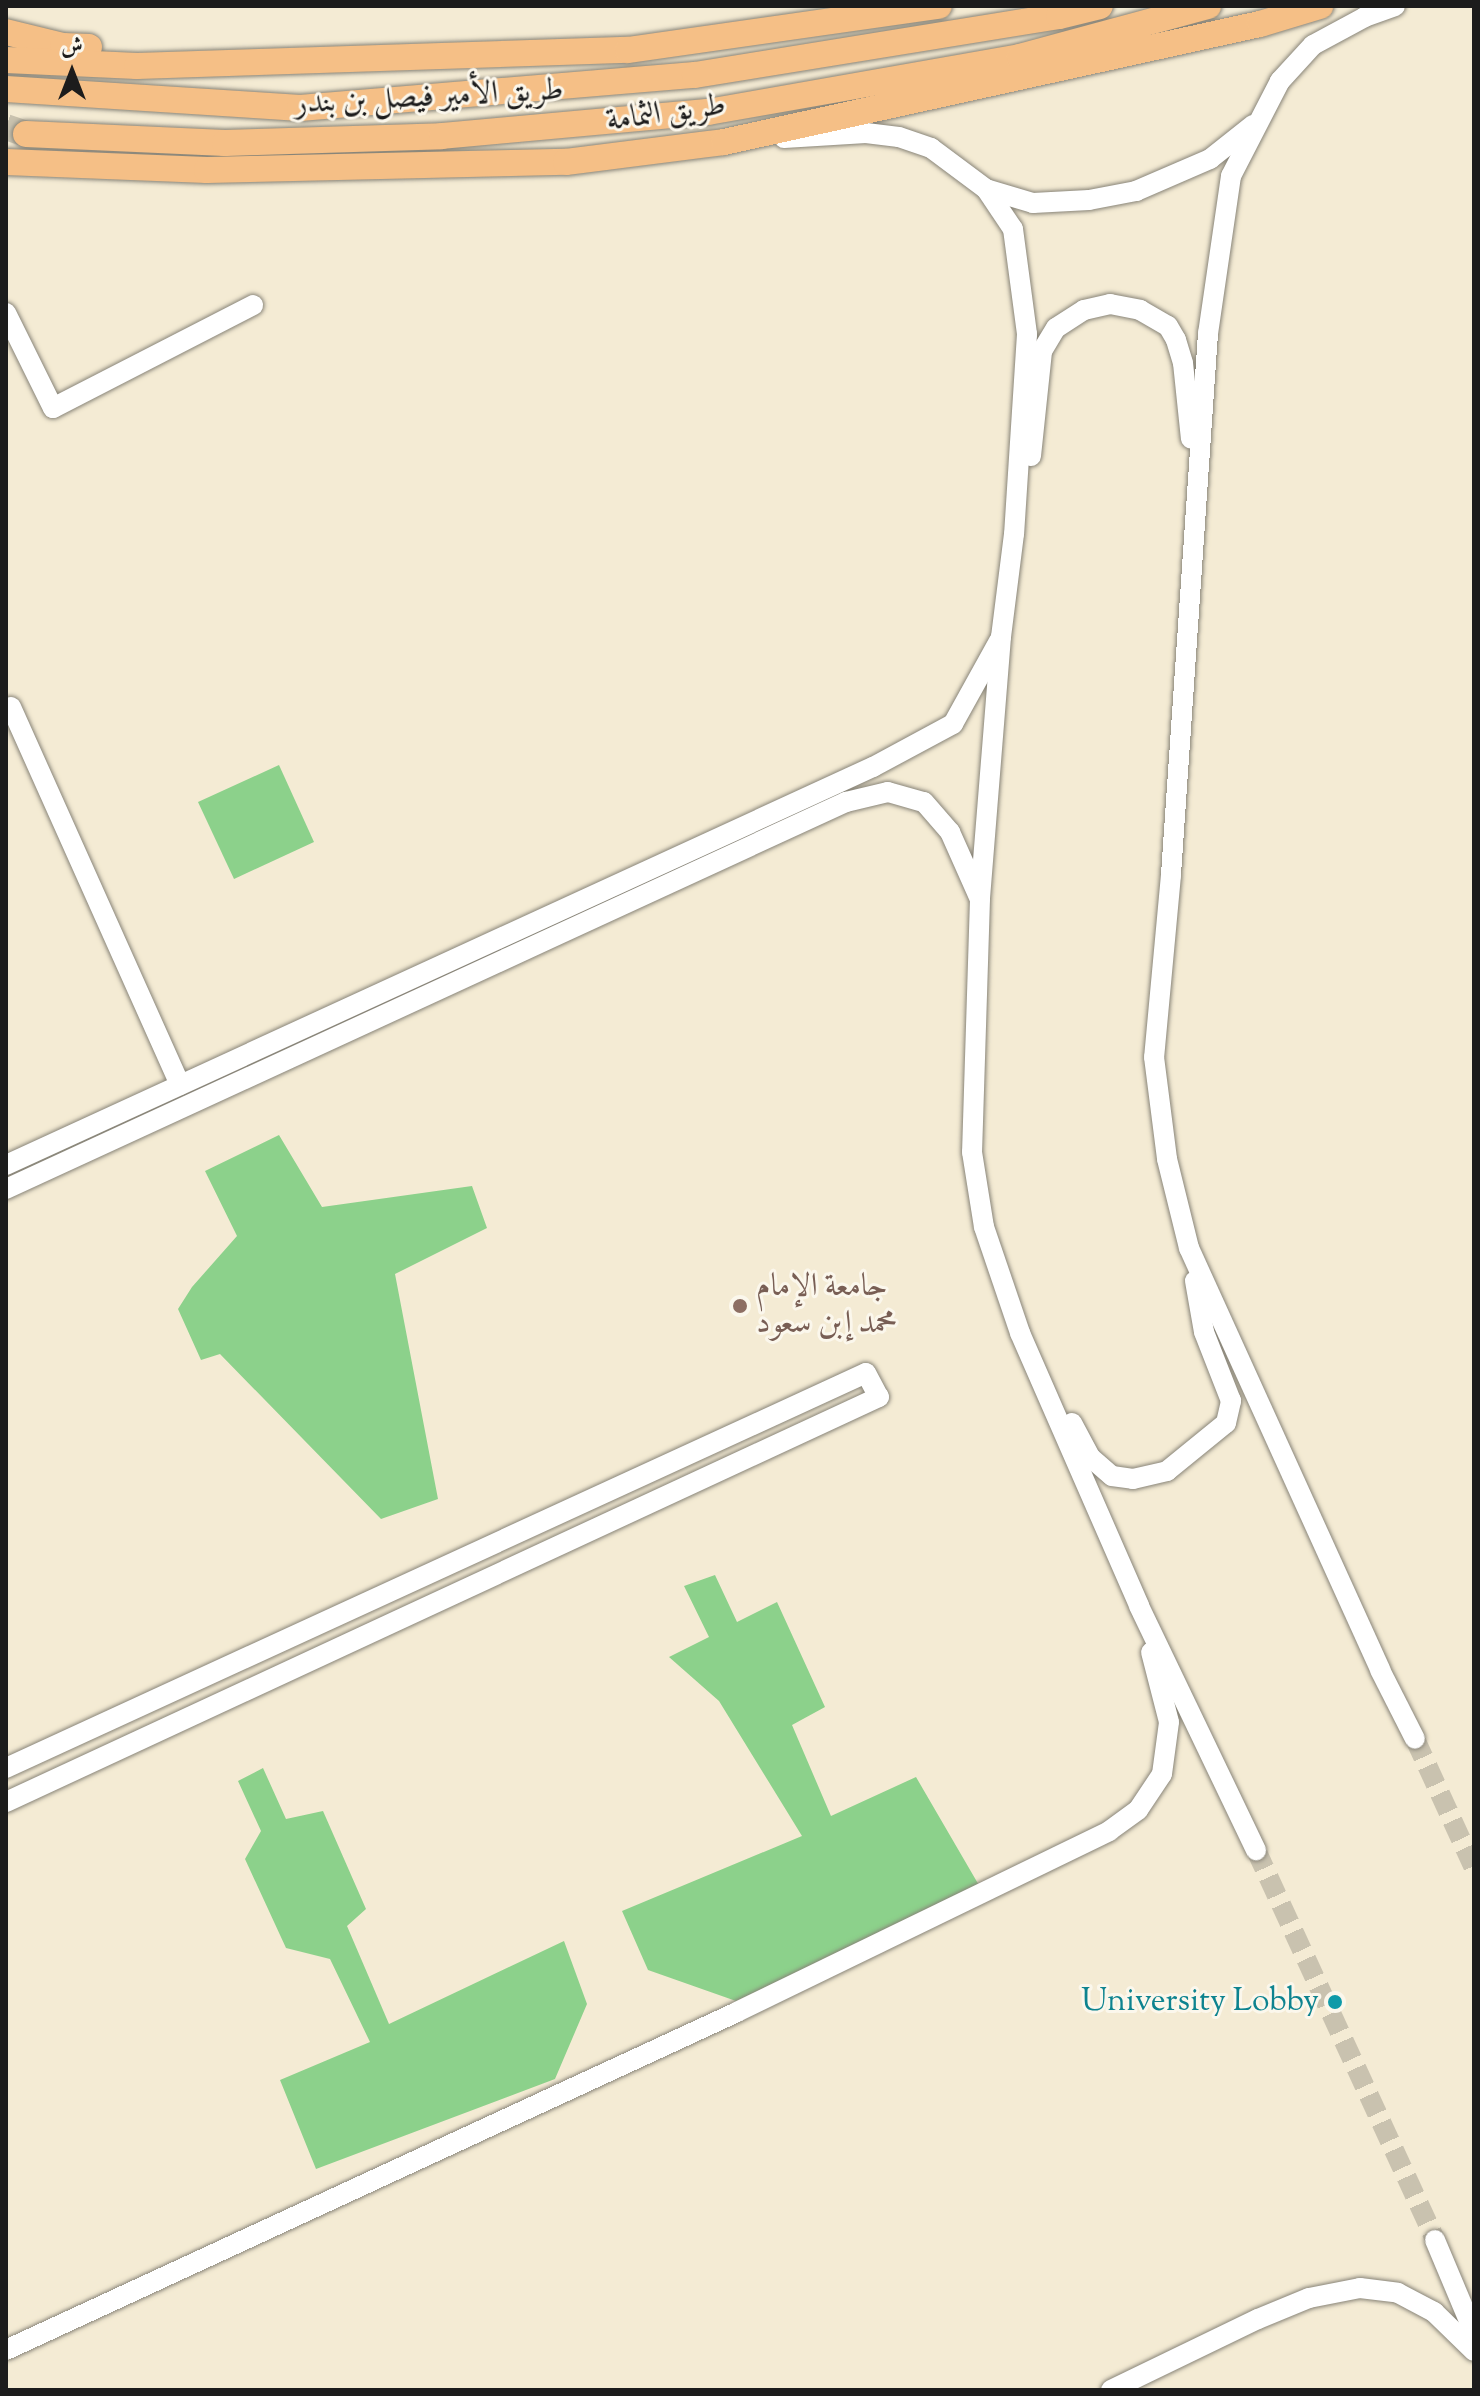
<!DOCTYPE html>
<html>
<head>
<meta charset="utf-8">
<style>
	body { margin:0 }
	#map { position:relative; width:1480px; height:2396px; overflow:hidden; background:#f4ebd4; font-family:"Sorts Mill Goudy",Amiri,serif }
	div>[style] { position:absolute }
	.green>* { inset:0; background:#8cd18b }
	.minor-tunnel>* { height:20px; margin-top:-10px; transform-origin:0; background:repeating-linear-gradient(90deg,#c9c2af 0 20px,transparent 0 30px) }
	.major-tunnel>* { height:26px; margin-top:-13px; transform-origin:0; background:repeating-linear-gradient(90deg,#c9c2af 0 26px,transparent 0 39px) }
	.roads { filter:drop-shadow(0 0 2px #888478) drop-shadow(0 0 2px #888478) }
	.minor>* { height:20px; margin:-10px; padding:0 10px; transform-origin:10px; border-radius:10px; background:#fff }
	.major>* { height:26px; margin:-13px; padding:0 13px; transform-origin:13px; border-radius:13px; background:#f5bf86 }
	.dots>* { width:22px; height:22px; translate:-50% -50%; box-sizing:border-box; border:4px solid #fbf7ec; border-radius:50% }
	span { translate:-50% -50%; white-space:nowrap; text-align:center; line-height:1.15; -webkit-text-stroke:6px #fbf7ec; paint-order:stroke }
	.street-label { font-size:32px; color:#1c1c1c }
	.education-label { font-size:32px; color:#785e54 }
	.left { translate:0 -50%; text-align:left }
	.culture-label { font-size:32px; color:#0d838f }
	.right { translate:-100% -50%; text-align:right }
	.frame { position:absolute; inset:0; border:8px solid #1c1c1c; pointer-events:none }
	.north { position:absolute; left:32px; top:32px; width:80px; height:80px; -webkit-text-stroke:6px #fbf7ec; paint-order:stroke; rotate:0deg; font-size:22px; font-weight:700; line-height:32px; text-align:center; color:#1c1c1c }
	.north::after { content:''; display:block; margin:auto; width:28px; height:36px; background:#1c1c1c; clip-path:polygon(50% 0,100% 100%,50% 72%,0 100%) }
</style>
</head>
<body>
<div id="map">
	<div class="green">
		<div style="clip-path:polygon(279px 765px,314px 842px,234px 879px,198px 802px)"></div>
		<div style="clip-path:polygon(279px 1135px,322px 1207px,472px 1186px,487px 1228px,395px 1274px,438px 1499px,381px 1519px,220px 1354px,201px 1360px,178px 1309px,192px 1287px,237px 1236px,205px 1171px)"></div>
		<div style="clip-path:polygon(715px 1575px,737px 1622px,777px 1602px,825px 1707px,792px 1725px,831px 1816px,916px 1777px,980px 1887px,736px 2001px,648px 1970px,622px 1911px,802px 1836px,719px 1701px,669px 1657px,709px 1637px,684px 1586px)"></div>
		<div style="clip-path:polygon(263px 1768px,286px 1819px,323px 1811px,366px 1909px,347px 1926px,389px 2024px,564px 1941px,587px 2004px,555px 2079px,316px 2169px,280px 2080px,370px 2042px,330px 1959px,286px 1948px,245px 1859px,261px 1831px,238px 1781px)"></div>
	</div>
	<div class="minor-tunnel">
		<div style="left:1415px;top:1739px;width:142px;rotate:65.4deg"></div>
		<div style="left:1256px;top:1850px;width:429px;rotate:65.3deg"></div>
	</div>
	<div class="major-tunnel">
		<div style="left:6px;top:127px;width:21px;rotate:19deg"></div>
	</div>
	<div class="roads">
		<div class="minor">
			<div style="left:1395px;top:6px;width:32px;rotate:160deg"></div>
			<div style="left:1365px;top:17px;width:59px;rotate:151.7deg"></div>
			<div style="left:1313px;top:45px;width:49px;rotate:132.5deg"></div>
			<div style="left:1280px;top:81px;width:107px;rotate:117.3deg"></div>
			<div style="left:1231px;top:176px;width:159px;rotate:98.3deg"></div>
			<div style="left:1208px;top:333px;width:543px;rotate:93.91deg"></div>
			<div style="left:1171px;top:875px;width:183px;rotate:95.3deg"></div>
			<div style="left:1154px;top:1057px;width:103px;rotate:82.7deg"></div>
			<div style="left:1167px;top:1159px;width:92px;rotate:76.1deg"></div>
			<div style="left:1189px;top:1248px;width:463px;rotate:65.6deg"></div>
			<div style="left:1380px;top:1670px;width:77px;rotate:63.1deg"></div>
			<div style="left:784px;top:138px;width:82px;rotate:-3.5deg"></div>
			<div style="left:866px;top:133px;width:33px;rotate:7deg"></div>
			<div style="left:899px;top:137px;width:34px;rotate:19deg"></div>
			<div style="left:931px;top:148px;width:69px;rotate:36.7deg"></div>
			<div style="left:986px;top:189px;width:48px;rotate:56deg"></div>
			<div style="left:1013px;top:229px;width:106px;rotate:82.4deg"></div>
			<div style="left:1027px;top:334px;width:200px;rotate:93.7deg"></div>
			<div style="left:1014px;top:534px;width:104px;rotate:97.2deg"></div>
			<div style="left:1001px;top:637px;width:263px;rotate:94.6deg"></div>
			<div style="left:980px;top:899px;width:253px;rotate:91.8deg"></div>
			<div style="left:972px;top:1152px;width:76px;rotate:80.9deg"></div>
			<div style="left:984px;top:1227px;width:112px;rotate:71.2deg"></div>
			<div style="left:1020px;top:1333px;width:298px;rotate:66.4deg"></div>
			<div style="left:1139px;top:1606px;width:271px;rotate:64.4deg"></div>
			<div style="left:986px;top:189px;width:49px;rotate:16.6deg"></div>
			<div style="left:1033px;top:203px;width:56px;rotate:-3.1deg"></div>
			<div style="left:1089px;top:200px;width:48px;rotate:-10.8deg"></div>
			<div style="left:1136px;top:191px;width:81px;rotate:-23.4deg"></div>
			<div style="left:1210px;top:159px;width:55px;rotate:-38.3deg"></div>
			<div style="left:6px;top:313px;width:106px;rotate:63.7deg"></div>
			<div style="left:53px;top:408px;width:225px;rotate:-27.2deg"></div>
			<div style="left:1031px;top:456px;width:106px;rotate:-84deg"></div>
			<div style="left:1042px;top:351px;width:27px;rotate:-59deg"></div>
			<div style="left:1056px;top:328px;width:33px;rotate:-33deg"></div>
			<div style="left:1084px;top:310px;width:27px;rotate:-13deg"></div>
			<div style="left:1110px;top:304px;width:31px;rotate:11deg"></div>
			<div style="left:1140px;top:310px;width:32px;rotate:30deg"></div>
			<div style="left:1168px;top:326px;width:16px;rotate:60deg"></div>
			<div style="left:1176px;top:340px;width:24px;rotate:73deg"></div>
			<div style="left:1183px;top:363px;width:76px;rotate:84deg"></div>
			<div style="left:11px;top:707px;width:414px;rotate:65.9deg"></div>
			<div style="left:6px;top:1165px;width:954px;rotate:-24.66deg"></div>
			<div style="left:873px;top:767px;width:91px;rotate:-28.3deg"></div>
			<div style="left:953px;top:724px;width:95px;rotate:-61deg"></div>
			<div style="left:6px;top:1189px;width:925px;rotate:-24.74deg"></div>
			<div style="left:846px;top:802px;width:43px;rotate:-13.4deg"></div>
			<div style="left:888px;top:792px;width:37px;rotate:16deg"></div>
			<div style="left:924px;top:802px;width:40px;rotate:49deg"></div>
			<div style="left:950px;top:832px;width:71px;rotate:66deg"></div>
			<div style="left:1072px;top:1423px;width:38px;rotate:62deg"></div>
			<div style="left:1090px;top:1457px;width:29px;rotate:41deg"></div>
			<div style="left:1112px;top:1476px;width:21px;rotate:8deg"></div>
			<div style="left:1133px;top:1479px;width:35px;rotate:-13deg"></div>
			<div style="left:1167px;top:1471px;width:76px;rotate:-39.1deg"></div>
			<div style="left:1226px;top:1423px;width:23px;rotate:-77deg"></div>
			<div style="left:1231px;top:1401px;width:74px;rotate:-111.4deg"></div>
			<div style="left:1204px;top:1332px;width:52px;rotate:-100deg"></div>
			<div style="left:6px;top:1768px;width:946px;rotate:-24.67deg"></div>
			<div style="left:866px;top:1373px;width:27px;rotate:62deg"></div>
			<div style="left:879px;top:1397px;width:962px;rotate:155.11deg"></div>
			<div style="left:1435px;top:2240px;width:101px;rotate:67.2deg"></div>
			<div style="left:6px;top:2350px;width:805px;rotate:-24.81deg"></div>
			<div style="left:737px;top:2012px;width:414px;rotate:-25.9deg"></div>
			<div style="left:1109px;top:1831px;width:36px;rotate:-36deg"></div>
			<div style="left:1138px;top:1810px;width:43px;rotate:-56.3deg"></div>
			<div style="left:1162px;top:1774px;width:52px;rotate:-82.3deg"></div>
			<div style="left:1169px;top:1722px;width:72px;rotate:-104.4deg"></div>
			<div style="left:1111px;top:2390px;width:163px;rotate:-25.8deg"></div>
			<div style="left:1258px;top:2319px;width:55px;rotate:-22.4deg"></div>
			<div style="left:1309px;top:2298px;width:52px;rotate:-11.1deg"></div>
			<div style="left:1360px;top:2288px;width:38px;rotate:7deg"></div>
			<div style="left:1398px;top:2293px;width:41px;rotate:27.8deg"></div>
			<div style="left:1434px;top:2312px;width:56px;rotate:44.3deg"></div>
		</div>
		<div class="major">
			<div style="left:6px;top:32px;width:59px;rotate:13.8deg"></div>
			<div style="left:63px;top:46px;width:26px;rotate:2deg"></div>
			<div style="left:6px;top:60px;width:131px;rotate:2.6deg"></div>
			<div style="left:137px;top:66px;width:491px;rotate:-1.9deg"></div>
			<div style="left:628px;top:50px;width:314px;rotate:-8.1deg"></div>
			<div style="left:6px;top:89px;width:295px;rotate:3.7deg"></div>
			<div style="left:300px;top:108px;width:396px;rotate:-4.8deg"></div>
			<div style="left:695px;top:75px;width:369px;rotate:-9.2deg"></div>
			<div style="left:1059px;top:16px;width:42px;rotate:-13.7deg"></div>
			<div style="left:26px;top:134px;width:199px;rotate:2.6deg"></div>
			<div style="left:225px;top:143px;width:217px;rotate:-1.8deg"></div>
			<div style="left:442px;top:136px;width:267px;rotate:-5.2deg"></div>
			<div style="left:708px;top:112px;width:317px;rotate:-10deg"></div>
			<div style="left:1020px;top:57px;width:195px;rotate:-15.2deg"></div>
			<div style="left:6px;top:162px;width:201px;rotate:2.3deg"></div>
			<div style="left:207px;top:170px;width:359px;rotate:-1.3deg"></div>
			<div style="left:566px;top:162px;width:159px;rotate:-7.2deg"></div>
			<div style="left:724px;top:142px;width:549px;rotate:-12.42deg"></div>
			<div style="left:1260px;top:24px;width:63px;rotate:-16.7deg"></div>
		</div>
	</div>
	<div class="dots">
		<div style="left:740px;top:1306px;background:#8d6e63"></div>
		<div style="left:1335px;top:2002px;background:#0f9aa8"></div>
	</div>
	<div class="street-label">
		<span style="left:429px;top:98px;rotate:-3deg">طريق الأمير فيصل بن بندر</span>
		<span style="left:666px;top:114px;rotate:-8deg">طريق الثمامة</span>
	</div>
	<div class="education-label">
		<span class="left" style="left:756px;top:1306px">جامعة الإمام<br>محمد إبن سعود</span>
	</div>
	<div class="culture-label">
		<span class="right" style="left:1319px;top:2002px">University Lobby</span>
	</div>
	<div class="frame"></div>
	<div class="north">ش</div>
</div>
</body>
</html>
